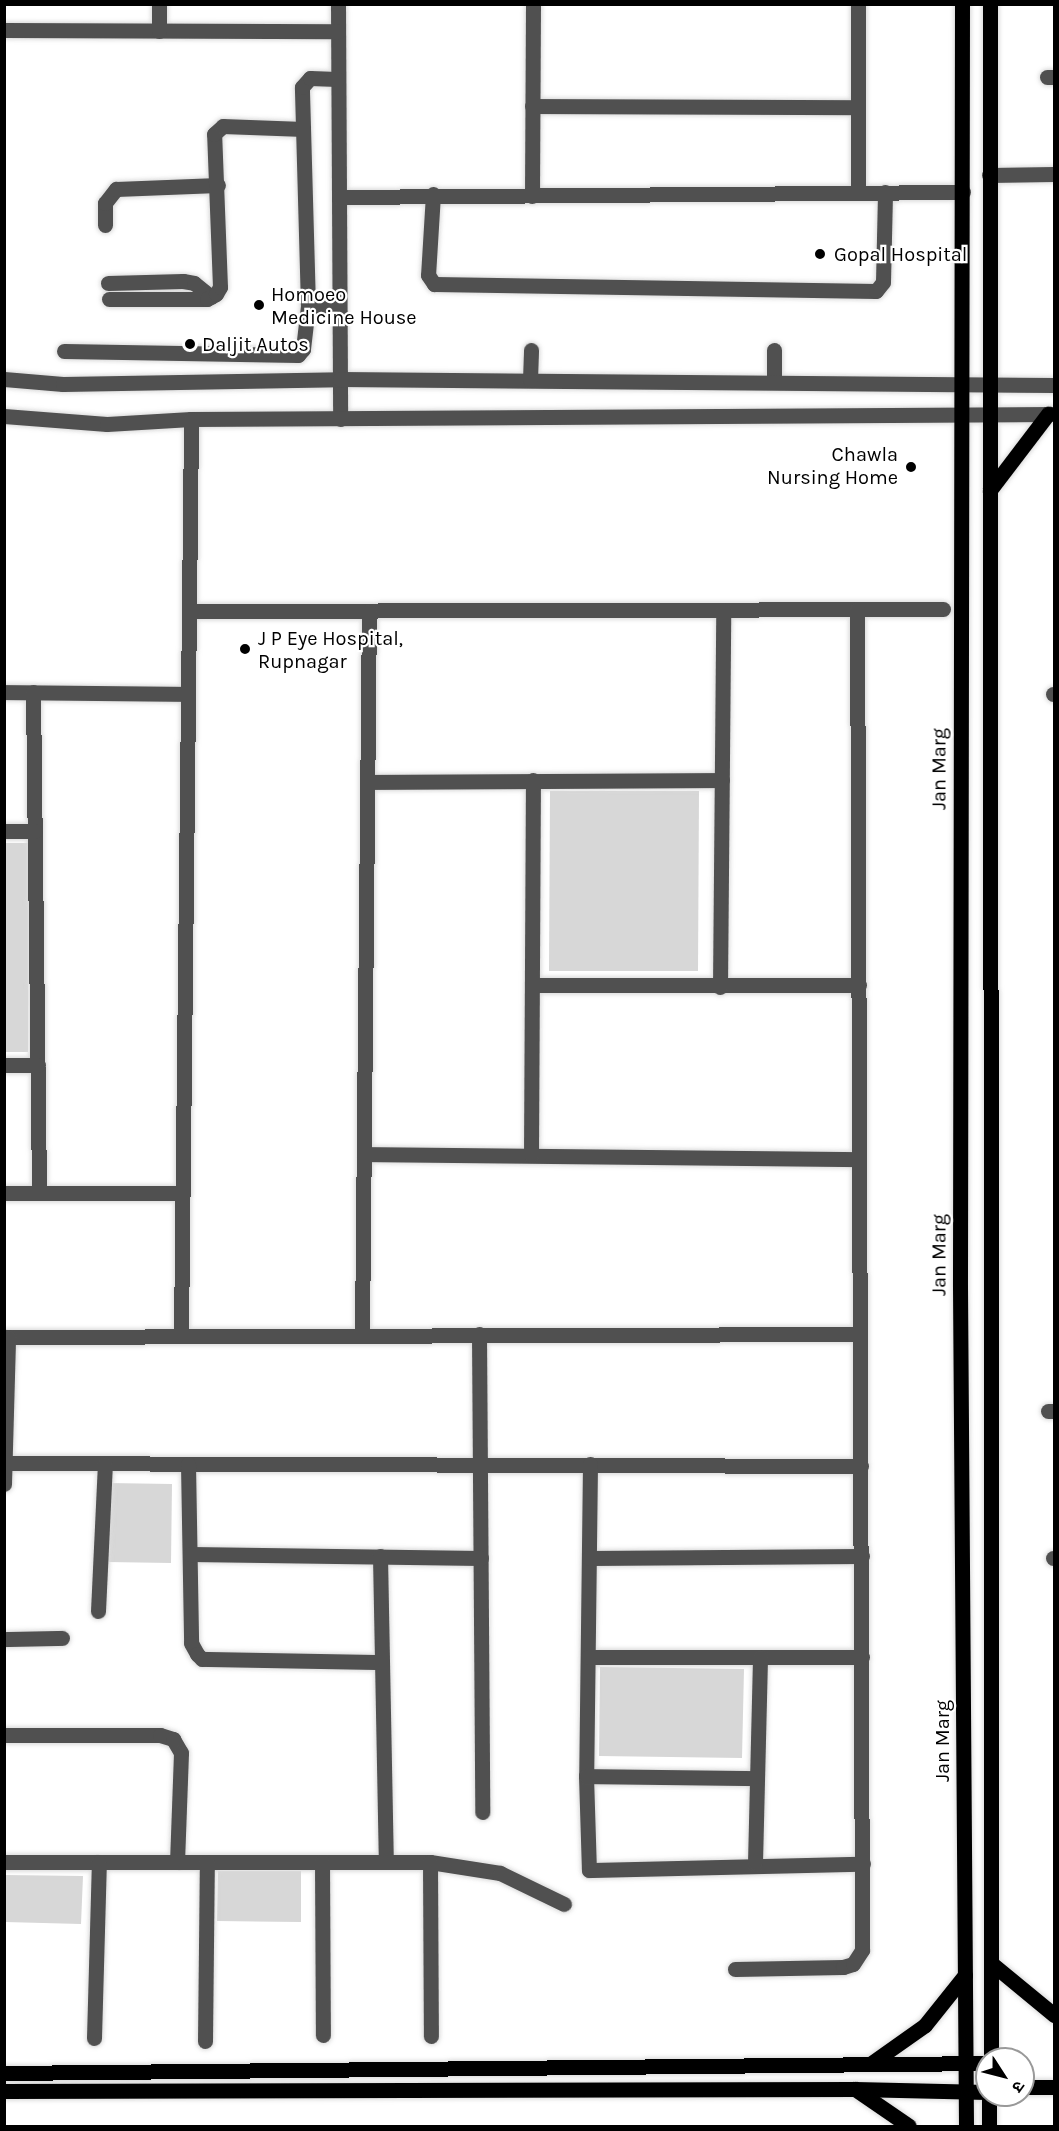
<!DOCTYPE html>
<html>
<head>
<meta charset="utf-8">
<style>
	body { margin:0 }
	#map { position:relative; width:1059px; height:2131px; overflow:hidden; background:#fff; font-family:Karla,"Noto Sans Devanagari",sans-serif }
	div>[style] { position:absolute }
	.green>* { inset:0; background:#d7d7d7 }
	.roads { filter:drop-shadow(0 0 2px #dbdbdb) drop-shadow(0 0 2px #dbdbdb) }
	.minor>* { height:15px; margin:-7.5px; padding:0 7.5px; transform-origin:7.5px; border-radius:7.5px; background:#505050 }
	.major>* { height:15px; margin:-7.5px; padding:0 7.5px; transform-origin:7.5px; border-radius:7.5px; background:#000 }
	.dots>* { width:16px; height:16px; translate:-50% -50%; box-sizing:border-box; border:3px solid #fff; border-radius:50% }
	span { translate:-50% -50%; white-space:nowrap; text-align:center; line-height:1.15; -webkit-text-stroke:4.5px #fff; paint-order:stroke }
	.poi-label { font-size:20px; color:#000 }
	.left { translate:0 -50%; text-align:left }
	.right { translate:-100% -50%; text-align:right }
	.street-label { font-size:20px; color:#000 }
	.frame { position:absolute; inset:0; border:6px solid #000; pointer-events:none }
	.north { position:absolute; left:975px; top:2047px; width:60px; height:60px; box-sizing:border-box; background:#fff; border:2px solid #999; border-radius:50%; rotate:126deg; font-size:16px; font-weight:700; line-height:24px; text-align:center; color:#000 }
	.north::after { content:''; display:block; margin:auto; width:21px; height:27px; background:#000; clip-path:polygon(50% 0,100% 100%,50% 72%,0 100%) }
</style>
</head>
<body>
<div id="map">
	<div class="green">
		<div style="clip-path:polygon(550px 791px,699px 791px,698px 971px,549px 971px)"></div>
		<div style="clip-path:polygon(5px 843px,29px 843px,28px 1052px,5px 1052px)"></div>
		<div style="clip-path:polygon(108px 1483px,172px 1484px,171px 1563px,107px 1562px)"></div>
		<div style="clip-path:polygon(600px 1667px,744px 1669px,742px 1758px,599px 1756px)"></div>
		<div style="clip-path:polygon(218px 1871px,301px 1871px,301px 1922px,217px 1921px)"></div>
		<div style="clip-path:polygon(5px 1875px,83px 1876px,81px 1924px,5px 1922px)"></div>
	</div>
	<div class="roads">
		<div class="minor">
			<div style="left:338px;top:4px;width:415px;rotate:89.7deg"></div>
			<div style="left:4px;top:30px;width:334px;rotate:0.2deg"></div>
			<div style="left:159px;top:31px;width:27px;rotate:-90deg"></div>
			<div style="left:1047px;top:77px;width:7px"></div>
			<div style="left:532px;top:106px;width:326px;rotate:0.2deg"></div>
			<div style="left:989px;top:175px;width:65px;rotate:-0.9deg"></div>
			<div style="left:858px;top:191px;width:187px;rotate:-90deg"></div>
			<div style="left:433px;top:194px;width:81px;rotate:93.5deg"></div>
			<div style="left:428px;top:275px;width:11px;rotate:56deg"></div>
			<div style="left:434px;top:284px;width:442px;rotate:0.9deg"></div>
			<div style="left:876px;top:291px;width:11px;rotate:-52deg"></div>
			<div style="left:883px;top:282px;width:90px;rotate:-88.7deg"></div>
			<div style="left:532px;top:196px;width:192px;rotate:-89.7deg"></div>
			<div style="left:339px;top:197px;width:624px;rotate:-0.46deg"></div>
			<div style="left:105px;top:225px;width:22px;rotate:-90deg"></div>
			<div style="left:105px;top:203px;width:18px;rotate:-52deg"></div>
			<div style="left:116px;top:189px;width:102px;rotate:-2.2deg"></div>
			<div style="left:108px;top:283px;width:75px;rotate:-1.5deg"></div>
			<div style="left:183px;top:281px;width:11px;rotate:10deg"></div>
			<div style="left:194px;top:283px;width:22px;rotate:39deg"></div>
			<div style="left:109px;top:299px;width:98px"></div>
			<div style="left:207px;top:299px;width:10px;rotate:-29deg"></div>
			<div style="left:216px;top:294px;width:8px;rotate:-60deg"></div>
			<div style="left:220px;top:287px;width:153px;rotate:-92.2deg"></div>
			<div style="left:214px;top:134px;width:12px;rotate:-42deg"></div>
			<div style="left:223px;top:126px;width:80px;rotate:2.1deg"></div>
			<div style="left:308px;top:306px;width:31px;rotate:-2deg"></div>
			<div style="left:774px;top:350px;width:31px;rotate:90deg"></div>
			<div style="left:64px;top:351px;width:234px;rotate:1deg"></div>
			<div style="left:298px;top:355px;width:8px;rotate:-50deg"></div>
			<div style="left:303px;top:349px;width:43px;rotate:-83.4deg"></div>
			<div style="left:308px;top:306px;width:219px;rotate:-91.6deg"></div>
			<div style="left:302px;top:87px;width:12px;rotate:-48deg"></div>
			<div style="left:310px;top:78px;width:27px;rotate:2deg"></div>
			<div style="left:4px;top:379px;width:59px;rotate:4.8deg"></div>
			<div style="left:63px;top:384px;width:277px;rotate:-1deg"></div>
			<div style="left:340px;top:379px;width:714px;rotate:0.48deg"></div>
			<div style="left:530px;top:380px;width:30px;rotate:-88deg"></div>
			<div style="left:4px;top:416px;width:103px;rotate:4.4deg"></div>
			<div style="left:107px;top:424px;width:84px;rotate:-3.4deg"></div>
			<div style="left:191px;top:419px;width:863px;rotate:-0.33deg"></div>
			<div style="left:189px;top:611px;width:754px;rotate:-0.15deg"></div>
			<div style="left:4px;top:692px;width:184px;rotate:0.6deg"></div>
			<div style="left:33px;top:692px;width:501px;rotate:89.31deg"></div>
			<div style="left:1053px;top:694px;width:1px"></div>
			<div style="left:368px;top:782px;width:354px;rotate:-0.3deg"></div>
			<div style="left:4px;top:831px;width:31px"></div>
			<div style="left:532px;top:985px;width:327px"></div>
			<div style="left:720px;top:987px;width:377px;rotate:-89.5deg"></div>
			<div style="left:4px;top:1065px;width:34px"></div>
			<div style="left:364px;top:1154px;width:495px;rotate:0.6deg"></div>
			<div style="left:531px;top:1155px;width:375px;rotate:-89.7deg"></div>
			<div style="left:4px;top:1193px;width:179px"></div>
			<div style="left:181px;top:1334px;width:915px;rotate:-89.37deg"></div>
			<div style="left:362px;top:1334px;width:723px;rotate:-89.45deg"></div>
			<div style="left:479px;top:1334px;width:478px;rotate:89.6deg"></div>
			<div style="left:4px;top:1337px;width:856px;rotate:-0.2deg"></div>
			<div style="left:1048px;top:1411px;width:6px"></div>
			<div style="left:5px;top:1463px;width:856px;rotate:0.2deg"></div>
			<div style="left:188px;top:1464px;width:179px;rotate:89deg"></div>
			<div style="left:191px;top:1643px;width:13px;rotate:61deg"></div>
			<div style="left:197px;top:1654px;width:7px;rotate:45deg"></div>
			<div style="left:202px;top:1659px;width:180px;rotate:1deg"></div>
			<div style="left:590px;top:1464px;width:312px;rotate:90.7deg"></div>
			<div style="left:586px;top:1776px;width:94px;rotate:88.2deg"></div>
			<div style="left:589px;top:1870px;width:274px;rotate:-1.3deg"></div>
			<div style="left:4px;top:1484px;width:147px;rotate:-88.4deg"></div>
			<div style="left:190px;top:1554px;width:291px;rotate:0.8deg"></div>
			<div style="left:380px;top:1556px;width:306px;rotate:88.9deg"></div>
			<div style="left:589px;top:1558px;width:273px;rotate:-0.4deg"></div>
			<div style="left:1053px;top:1558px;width:1px"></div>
			<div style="left:98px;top:1611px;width:147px;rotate:-87.3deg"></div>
			<div style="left:4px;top:1639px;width:58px;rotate:-1deg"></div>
			<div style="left:588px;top:1657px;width:274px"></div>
			<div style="left:4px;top:1735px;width:156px"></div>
			<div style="left:160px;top:1735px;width:14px;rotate:17deg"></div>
			<div style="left:173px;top:1739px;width:16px;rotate:60deg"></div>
			<div style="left:181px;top:1753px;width:109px;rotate:92.1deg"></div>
			<div style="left:586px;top:1776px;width:171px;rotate:0.7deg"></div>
			<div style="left:4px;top:1862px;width:426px"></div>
			<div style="left:430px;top:1862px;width:71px;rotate:8.9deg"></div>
			<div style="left:500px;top:1873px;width:71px;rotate:25.8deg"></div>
			<div style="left:322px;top:1862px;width:173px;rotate:89.7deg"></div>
			<div style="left:430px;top:1862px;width:174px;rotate:89.7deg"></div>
			<div style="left:755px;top:1863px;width:206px;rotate:-88.6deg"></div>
			<div style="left:735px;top:1969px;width:108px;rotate:-1.1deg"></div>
			<div style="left:843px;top:1967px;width:10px;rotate:-17deg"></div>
			<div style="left:853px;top:1964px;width:17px;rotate:-57deg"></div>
			<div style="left:862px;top:1950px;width:1341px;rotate:-90.21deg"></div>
			<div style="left:94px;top:2038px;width:176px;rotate:-88.4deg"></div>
			<div style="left:205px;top:2041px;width:179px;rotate:-89.4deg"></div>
		</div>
		<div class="major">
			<div style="left:962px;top:4px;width:1283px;rotate:90.09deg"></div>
			<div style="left:960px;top:1287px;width:839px;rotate:89.59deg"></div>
			<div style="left:990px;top:4px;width:2055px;rotate:89.97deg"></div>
			<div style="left:990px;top:490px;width:96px;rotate:-52.7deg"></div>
			<div style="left:991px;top:1963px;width:82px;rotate:39.5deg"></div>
			<div style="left:870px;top:2064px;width:67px;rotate:-35.3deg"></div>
			<div style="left:925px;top:2025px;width:64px;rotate:-51.3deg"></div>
			<div style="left:4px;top:2073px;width:983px;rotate:-0.58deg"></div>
			<div style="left:1023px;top:2087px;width:31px"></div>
			<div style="left:855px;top:2089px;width:65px;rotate:34.4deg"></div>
			<div style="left:4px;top:2091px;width:851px;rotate:-0.13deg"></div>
			<div style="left:855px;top:2089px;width:132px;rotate:1.3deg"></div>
			<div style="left:989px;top:2126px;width:31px;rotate:-90deg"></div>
		</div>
	</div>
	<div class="dots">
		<div style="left:820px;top:254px;background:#000"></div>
		<div style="left:259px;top:305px;background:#000"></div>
		<div style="left:190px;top:344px;background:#000"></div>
		<div style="left:911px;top:467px;background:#000"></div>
		<div style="left:245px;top:649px;background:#000"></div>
	</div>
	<div class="poi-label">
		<span class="left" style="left:834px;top:254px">Gopal Hospital</span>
		<span class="left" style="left:271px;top:306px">Homoeo<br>Medicine House</span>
		<span class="left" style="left:202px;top:344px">Daljit Autos</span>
		<span class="right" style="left:898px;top:466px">Chawla<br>Nursing Home</span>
		<span class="left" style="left:258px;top:650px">J P Eye Hospital,<br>Rupnagar</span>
	</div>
	<div class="street-label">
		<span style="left:939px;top:769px;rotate:-90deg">Jan Marg</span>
		<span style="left:939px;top:1255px;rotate:-90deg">Jan Marg</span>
		<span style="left:942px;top:1741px;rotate:-90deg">Jan Marg</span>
	</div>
	<div class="frame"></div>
	<div class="north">उ</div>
</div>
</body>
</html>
